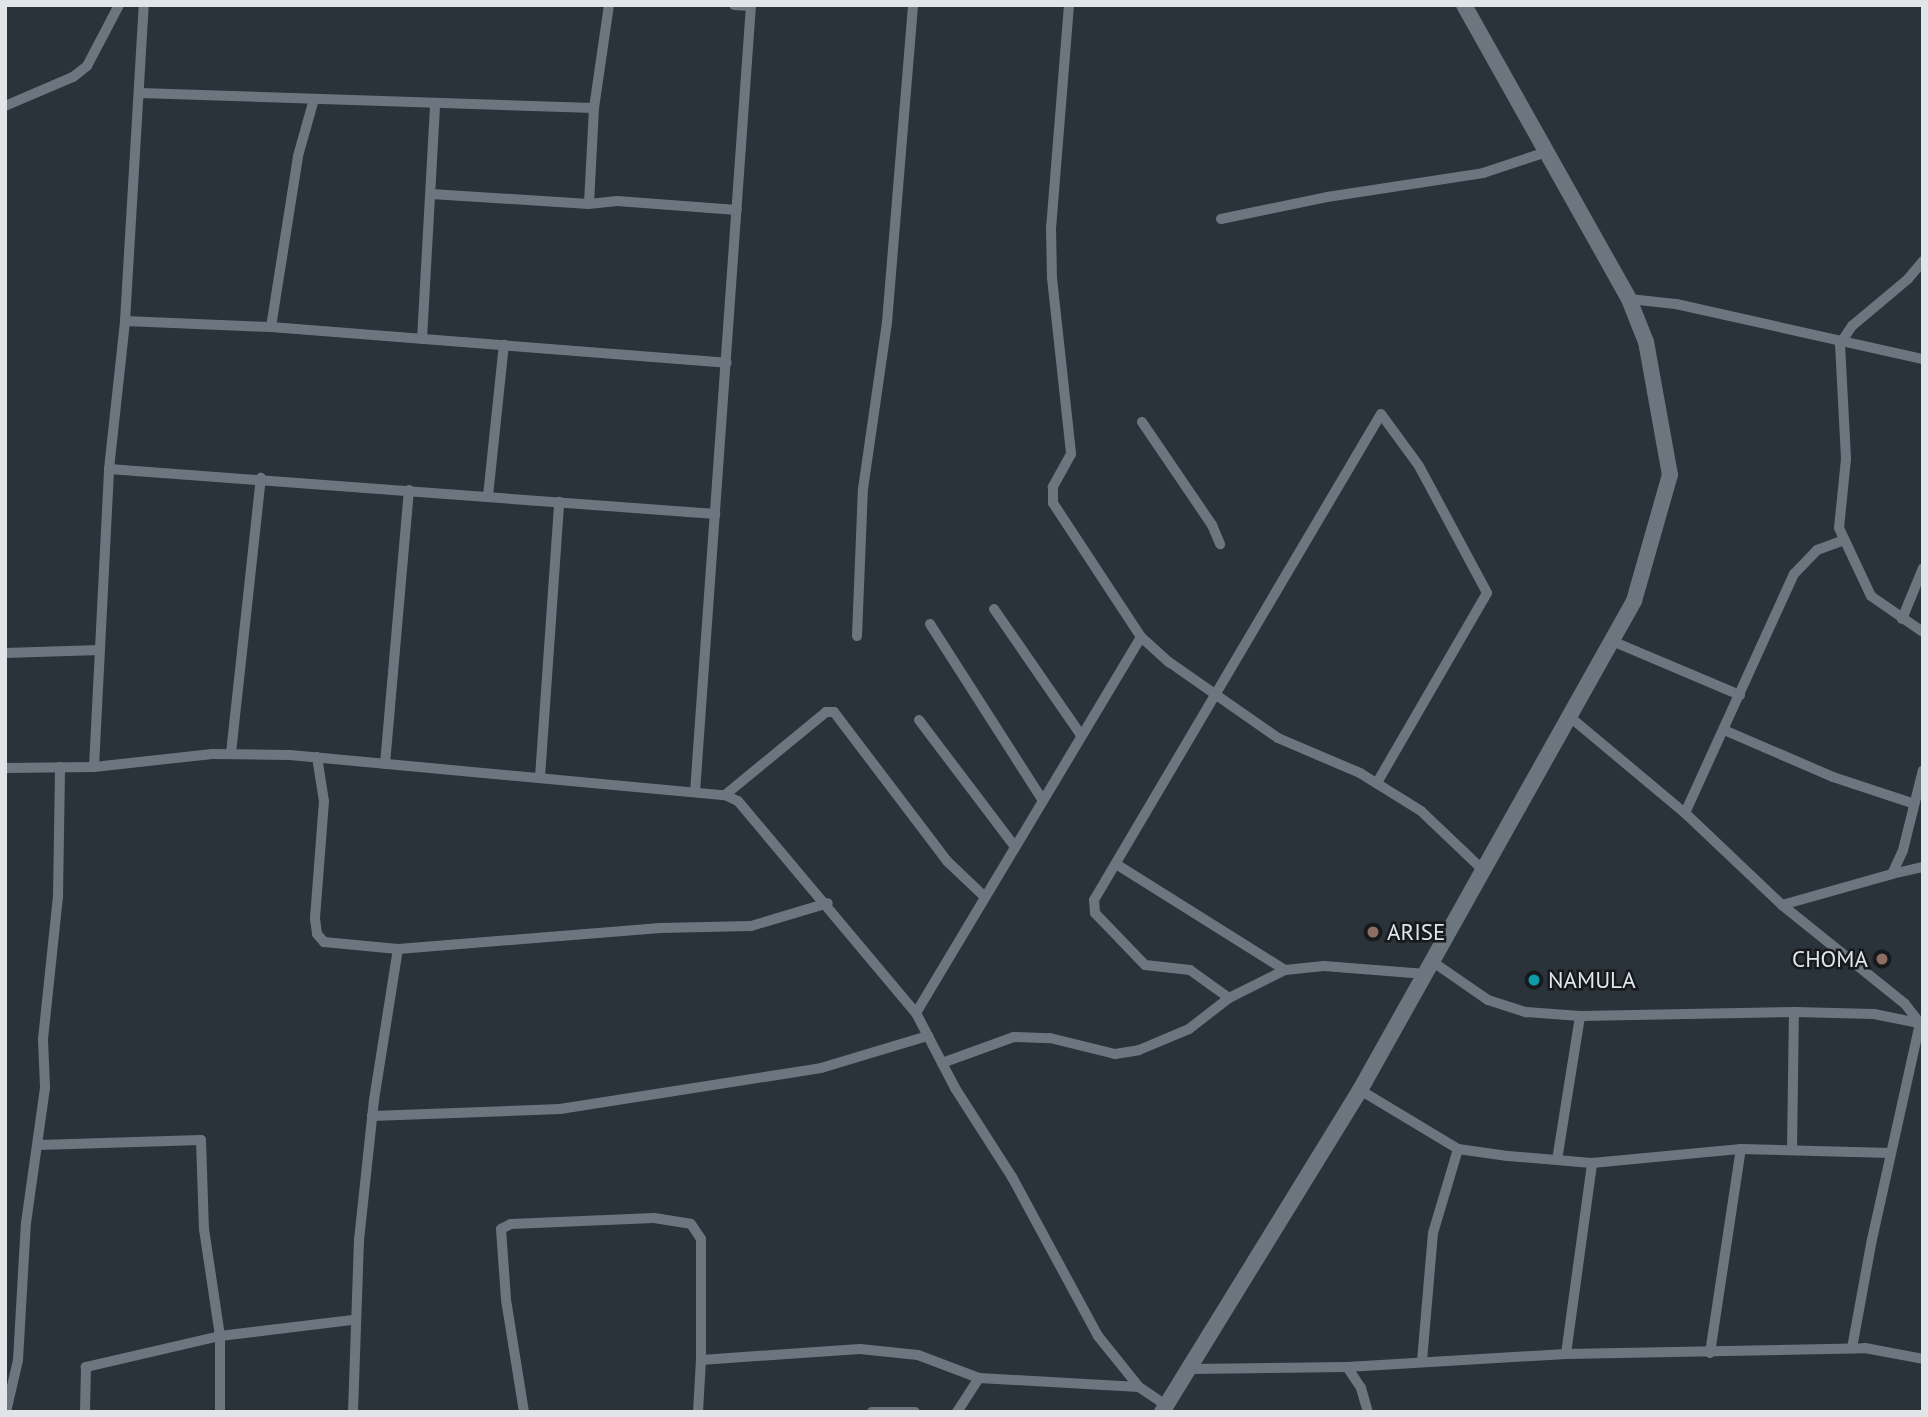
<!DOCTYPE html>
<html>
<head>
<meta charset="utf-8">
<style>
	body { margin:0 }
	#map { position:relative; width:1928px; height:1417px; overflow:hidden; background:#2a323a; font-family:"PT Sans",sans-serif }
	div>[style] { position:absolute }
	.street>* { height:10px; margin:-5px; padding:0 5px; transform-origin:5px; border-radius:5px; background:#6d767e }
	.secondary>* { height:16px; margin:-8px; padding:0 8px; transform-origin:8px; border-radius:8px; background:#6d767e }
	.dots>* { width:19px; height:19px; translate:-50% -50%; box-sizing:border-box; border:4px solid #161a1d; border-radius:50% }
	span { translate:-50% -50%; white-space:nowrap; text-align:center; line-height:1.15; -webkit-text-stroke:5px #161a1d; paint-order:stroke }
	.poi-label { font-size:23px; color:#e0e5ea }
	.left { translate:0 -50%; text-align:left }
	.right { translate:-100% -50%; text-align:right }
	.frame { position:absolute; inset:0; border:7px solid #e0e5ea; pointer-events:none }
</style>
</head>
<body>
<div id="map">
	<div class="street">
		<div style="left:609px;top:5px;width:104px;rotate:98.3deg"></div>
		<div style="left:594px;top:108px;width:96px;rotate:93deg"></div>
		<div style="left:589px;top:204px;width:28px;rotate:-6deg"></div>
		<div style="left:617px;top:201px;width:120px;rotate:4.3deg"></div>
		<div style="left:734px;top:5px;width:17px;rotate:3deg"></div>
		<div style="left:1069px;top:5px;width:223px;rotate:94.6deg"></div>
		<div style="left:1051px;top:227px;width:51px;rotate:88.9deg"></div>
		<div style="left:1052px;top:278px;width:177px;rotate:83.8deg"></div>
		<div style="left:1071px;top:454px;width:38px;rotate:119deg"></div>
		<div style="left:1053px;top:487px;width:16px;rotate:90deg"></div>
		<div style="left:1053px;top:503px;width:160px;rotate:56.7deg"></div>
		<div style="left:1141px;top:637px;width:38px;rotate:42deg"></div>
		<div style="left:1169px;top:662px;width:133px;rotate:34.9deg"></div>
		<div style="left:1278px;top:738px;width:89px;rotate:23.1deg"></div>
		<div style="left:1360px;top:773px;width:72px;rotate:31.9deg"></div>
		<div style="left:1421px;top:811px;width:88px;rotate:43.6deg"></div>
		<div style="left:140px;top:93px;width:454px;rotate:1.9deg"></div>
		<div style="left:5px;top:106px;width:74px;rotate:-23.1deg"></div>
		<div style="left:73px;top:77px;width:18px;rotate:-38deg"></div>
		<div style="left:87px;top:66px;width:69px;rotate:-62.3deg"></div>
		<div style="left:431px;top:194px;width:158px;rotate:3.6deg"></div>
		<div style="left:1221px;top:219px;width:108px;rotate:-11.7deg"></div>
		<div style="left:1327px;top:197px;width:158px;rotate:-8.7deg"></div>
		<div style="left:1483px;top:173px;width:66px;rotate:-18.4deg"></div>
		<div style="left:1923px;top:261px;width:23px;rotate:130deg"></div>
		<div style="left:1908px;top:279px;width:73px;rotate:140deg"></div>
		<div style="left:1852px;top:326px;width:22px;rotate:124deg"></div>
		<div style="left:1840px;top:344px;width:115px;rotate:87deg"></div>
		<div style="left:1846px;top:459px;width:69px;rotate:95.8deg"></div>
		<div style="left:1839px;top:528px;width:75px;rotate:64.8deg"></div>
		<div style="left:1871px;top:596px;width:63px;rotate:34.7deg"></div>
		<div style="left:1629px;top:299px;width:47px;rotate:6.1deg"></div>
		<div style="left:1676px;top:304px;width:253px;rotate:12.6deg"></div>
		<div style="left:125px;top:321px;width:146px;rotate:2.4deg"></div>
		<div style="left:271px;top:327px;width:457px;rotate:4.5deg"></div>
		<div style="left:271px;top:327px;width:173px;rotate:-81deg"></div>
		<div style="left:298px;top:156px;width:59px;rotate:-74.3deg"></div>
		<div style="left:422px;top:339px;width:235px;rotate:-86.8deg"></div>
		<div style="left:1142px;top:422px;width:125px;rotate:55.8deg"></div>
		<div style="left:1212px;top:525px;width:21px;rotate:67deg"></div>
		<div style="left:109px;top:469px;width:608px;rotate:4.25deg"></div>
		<div style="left:488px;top:496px;width:152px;rotate:-84deg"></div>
		<div style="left:994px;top:609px;width:153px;rotate:55.4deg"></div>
		<div style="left:1902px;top:619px;width:55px;rotate:-67.6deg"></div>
		<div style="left:930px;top:624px;width:208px;rotate:57.4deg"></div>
		<div style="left:857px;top:636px;width:147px;rotate:-87.7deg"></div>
		<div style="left:863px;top:489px;width:169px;rotate:-81.8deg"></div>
		<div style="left:887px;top:322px;width:318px;rotate:-85.3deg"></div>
		<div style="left:1612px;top:641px;width:139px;rotate:22.9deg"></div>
		<div style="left:5px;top:653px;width:95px;rotate:-1.8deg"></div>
		<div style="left:1570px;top:717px;width:150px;rotate:39.9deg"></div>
		<div style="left:1685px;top:813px;width:134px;rotate:43.5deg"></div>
		<div style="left:1782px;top:905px;width:158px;rotate:38.8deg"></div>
		<div style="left:1905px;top:1004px;width:24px;rotate:52deg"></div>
		<div style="left:1920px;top:1023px;width:221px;rotate:102.5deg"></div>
		<div style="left:1872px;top:1239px;width:111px;rotate:100.4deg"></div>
		<div style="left:919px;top:720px;width:159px;rotate:52.9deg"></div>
		<div style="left:1724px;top:730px;width:119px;rotate:23.3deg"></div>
		<div style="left:1833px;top:777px;width:83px;rotate:18.2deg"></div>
		<div style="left:231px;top:753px;width:277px;rotate:-83.8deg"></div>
		<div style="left:317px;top:757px;width:45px;rotate:81deg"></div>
		<div style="left:324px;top:801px;width:118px;rotate:94.4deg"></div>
		<div style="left:315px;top:919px;width:15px;rotate:82deg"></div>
		<div style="left:317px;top:934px;width:11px;rotate:49deg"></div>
		<div style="left:324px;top:942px;width:74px;rotate:5.4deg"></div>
		<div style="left:398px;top:949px;width:263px;rotate:-4.6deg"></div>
		<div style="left:660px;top:928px;width:91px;rotate:-1.3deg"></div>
		<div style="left:751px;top:926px;width:80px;rotate:-16.6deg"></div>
		<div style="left:385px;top:764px;width:275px;rotate:-85deg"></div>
		<div style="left:94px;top:767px;width:298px;rotate:-87.1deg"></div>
		<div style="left:109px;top:469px;width:149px;rotate:-83.8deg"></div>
		<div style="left:125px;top:321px;width:317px;rotate:-86.6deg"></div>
		<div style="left:5px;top:768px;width:89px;rotate:-0.6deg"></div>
		<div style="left:94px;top:767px;width:119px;rotate:-6.3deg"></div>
		<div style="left:212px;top:754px;width:78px;rotate:0.7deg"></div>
		<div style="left:290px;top:755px;width:437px;rotate:5.3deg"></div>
		<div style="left:725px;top:795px;width:14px;rotate:25deg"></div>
		<div style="left:738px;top:801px;width:277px;rotate:50deg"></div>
		<div style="left:916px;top:1013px;width:85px;rotate:62.5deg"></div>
		<div style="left:955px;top:1088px;width:106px;rotate:57.4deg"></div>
		<div style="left:1012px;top:1177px;width:181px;rotate:61.6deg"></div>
		<div style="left:1098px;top:1336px;width:65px;rotate:51.2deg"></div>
		<div style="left:1139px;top:1387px;width:32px;rotate:34deg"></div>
		<div style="left:540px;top:777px;width:276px;rotate:-86deg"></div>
		<div style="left:695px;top:792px;width:789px;rotate:-85.93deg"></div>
		<div style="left:725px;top:795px;width:131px;rotate:-39.4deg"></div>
		<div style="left:826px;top:712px;width:8px"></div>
		<div style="left:834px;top:712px;width:187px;rotate:52.8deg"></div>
		<div style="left:947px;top:861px;width:52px;rotate:43.5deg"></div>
		<div style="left:1685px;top:813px;width:263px;rotate:-65.5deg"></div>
		<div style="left:1794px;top:574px;width:33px;rotate:-46deg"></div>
		<div style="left:1817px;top:550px;width:27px;rotate:-20deg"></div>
		<div style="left:1116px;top:864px;width:199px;rotate:32.1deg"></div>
		<div style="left:1892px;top:874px;width:32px;rotate:-13deg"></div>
		<div style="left:1782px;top:905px;width:114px;rotate:-15.7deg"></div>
		<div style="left:1892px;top:874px;width:26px;rotate:-65deg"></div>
		<div style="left:1903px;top:850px;width:82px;rotate:-76deg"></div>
		<div style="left:1433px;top:962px;width:67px;rotate:34.6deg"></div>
		<div style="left:1488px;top:1000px;width:40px;rotate:18deg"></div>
		<div style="left:1526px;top:1012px;width:54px;rotate:4.2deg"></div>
		<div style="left:1580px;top:1016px;width:214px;rotate:-1.1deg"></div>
		<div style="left:1794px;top:1012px;width:80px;rotate:1.4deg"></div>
		<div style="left:1874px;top:1014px;width:50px;rotate:11.5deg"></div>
		<div style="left:1229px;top:998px;width:48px;rotate:-144.3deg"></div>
		<div style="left:1190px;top:970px;width:45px;rotate:-173.7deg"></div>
		<div style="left:1145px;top:965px;width:72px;rotate:-133.9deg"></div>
		<div style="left:1095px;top:913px;width:13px;rotate:-94deg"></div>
		<div style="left:1094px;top:900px;width:564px;rotate:-59.44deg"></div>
		<div style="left:1381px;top:414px;width:64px;rotate:53.8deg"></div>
		<div style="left:1419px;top:466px;width:144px;rotate:61.8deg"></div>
		<div style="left:1487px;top:593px;width:220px;rotate:120.1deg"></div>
		<div style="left:916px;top:1013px;width:438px;rotate:-59.1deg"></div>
		<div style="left:942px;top:1063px;width:77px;rotate:-19.9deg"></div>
		<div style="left:1014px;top:1037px;width:36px;rotate:2deg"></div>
		<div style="left:1050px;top:1038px;width:67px;rotate:13.8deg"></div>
		<div style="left:1115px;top:1054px;width:24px;rotate:-9deg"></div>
		<div style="left:1139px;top:1050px;width:54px;rotate:-22.8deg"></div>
		<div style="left:1189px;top:1029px;width:51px;rotate:-37.8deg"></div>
		<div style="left:1229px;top:998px;width:63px;rotate:-26.6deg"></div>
		<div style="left:1285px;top:970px;width:39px;rotate:-6deg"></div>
		<div style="left:1324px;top:966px;width:102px;rotate:4.5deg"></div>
		<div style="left:1360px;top:1090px;width:114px;rotate:31deg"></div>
		<div style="left:1458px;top:1149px;width:50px;rotate:8deg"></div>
		<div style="left:1508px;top:1156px;width:84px;rotate:4.8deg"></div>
		<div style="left:1592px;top:1163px;width:150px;rotate:-5.4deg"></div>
		<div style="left:1741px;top:1149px;width:150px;rotate:1.5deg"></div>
		<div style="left:372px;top:1116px;width:188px;rotate:-2.1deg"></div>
		<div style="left:560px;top:1109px;width:264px;rotate:-8.9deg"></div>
		<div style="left:821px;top:1068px;width:112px;rotate:-16.7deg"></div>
		<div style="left:38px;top:1145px;width:163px;rotate:-1.8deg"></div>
		<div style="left:201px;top:1140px;width:89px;rotate:88.1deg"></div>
		<div style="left:204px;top:1229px;width:108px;rotate:81.5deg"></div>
		<div style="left:220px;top:1336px;width:138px;rotate:167deg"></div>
		<div style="left:86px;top:1367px;width:45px;rotate:91.3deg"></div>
		<div style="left:1792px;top:1150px;width:138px;rotate:-89.2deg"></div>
		<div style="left:1557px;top:1160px;width:146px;rotate:-80.9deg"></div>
		<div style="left:1710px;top:1353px;width:206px;rotate:-81.4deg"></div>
		<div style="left:1566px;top:1354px;width:193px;rotate:-82.2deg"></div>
		<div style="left:1422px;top:1361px;width:128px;rotate:-85.1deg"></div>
		<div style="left:1433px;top:1233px;width:88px;rotate:-73.4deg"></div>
		<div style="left:1347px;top:1367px;width:25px;rotate:56deg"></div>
		<div style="left:1361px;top:1388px;width:25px;rotate:74deg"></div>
		<div style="left:1188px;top:1369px;width:159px;rotate:-0.7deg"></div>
		<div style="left:1347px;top:1367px;width:219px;rotate:-3.4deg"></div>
		<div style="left:1566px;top:1354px;width:299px;rotate:-1.1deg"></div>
		<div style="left:1865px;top:1348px;width:59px;rotate:10.7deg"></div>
		<div style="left:6px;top:1412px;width:53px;rotate:-77deg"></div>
		<div style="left:18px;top:1360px;width:137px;rotate:-86.7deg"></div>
		<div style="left:26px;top:1223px;width:137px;rotate:-82deg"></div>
		<div style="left:45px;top:1087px;width:48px;rotate:-92.4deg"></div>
		<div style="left:43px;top:1039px;width:143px;rotate:-84deg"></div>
		<div style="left:58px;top:897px;width:130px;rotate:-89.1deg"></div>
		<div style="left:220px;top:1412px;width:76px;rotate:-90deg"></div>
		<div style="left:220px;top:1336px;width:134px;rotate:-6.9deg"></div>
		<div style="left:353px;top:1412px;width:172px;rotate:-88deg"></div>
		<div style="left:359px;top:1240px;width:141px;rotate:-83.9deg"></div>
		<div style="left:374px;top:1100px;width:153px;rotate:-81deg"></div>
		<div style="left:524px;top:1412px;width:114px;rotate:-99.1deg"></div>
		<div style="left:506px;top:1299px;width:70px;rotate:-94.1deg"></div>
		<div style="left:501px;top:1229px;width:11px;rotate:-27deg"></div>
		<div style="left:511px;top:1224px;width:143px;rotate:-2.4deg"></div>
		<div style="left:654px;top:1218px;width:37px;rotate:9deg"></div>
		<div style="left:691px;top:1224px;width:18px;rotate:56deg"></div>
		<div style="left:701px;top:1239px;width:121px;rotate:90deg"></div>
		<div style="left:698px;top:1412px;width:52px;rotate:-86.7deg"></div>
		<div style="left:701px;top:1360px;width:159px;rotate:-4deg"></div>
		<div style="left:860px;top:1349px;width:58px;rotate:5.9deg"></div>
		<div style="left:918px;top:1355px;width:65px;rotate:20.7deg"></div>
		<div style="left:872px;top:1412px;width:43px"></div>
		<div style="left:957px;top:1412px;width:40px;rotate:-57.1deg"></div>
		<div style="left:979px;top:1378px;width:160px;rotate:3.2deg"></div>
	</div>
	<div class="secondary">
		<div style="left:1162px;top:1412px;width:378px;rotate:-58.4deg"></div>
		<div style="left:1360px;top:1090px;width:561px;rotate:-60.74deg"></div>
		<div style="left:1634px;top:601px;width:131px;rotate:-74.1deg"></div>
		<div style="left:1670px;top:475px;width:135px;rotate:-100.2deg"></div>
		<div style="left:1646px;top:342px;width:46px;rotate:-111.6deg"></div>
		<div style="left:1629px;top:299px;width:337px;rotate:-119.3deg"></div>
	</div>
	<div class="dots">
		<div style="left:1373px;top:932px;background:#8d6e63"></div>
		<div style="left:1882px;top:959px;background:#8d6e63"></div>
		<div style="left:1534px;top:980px;background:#0f9aa8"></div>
	</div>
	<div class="poi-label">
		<span class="left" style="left:1387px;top:932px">ARISE</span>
		<span class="right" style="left:1868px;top:959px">CHOMA</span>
		<span class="left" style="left:1548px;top:980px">NAMULA</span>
	</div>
	<div class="frame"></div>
</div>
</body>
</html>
